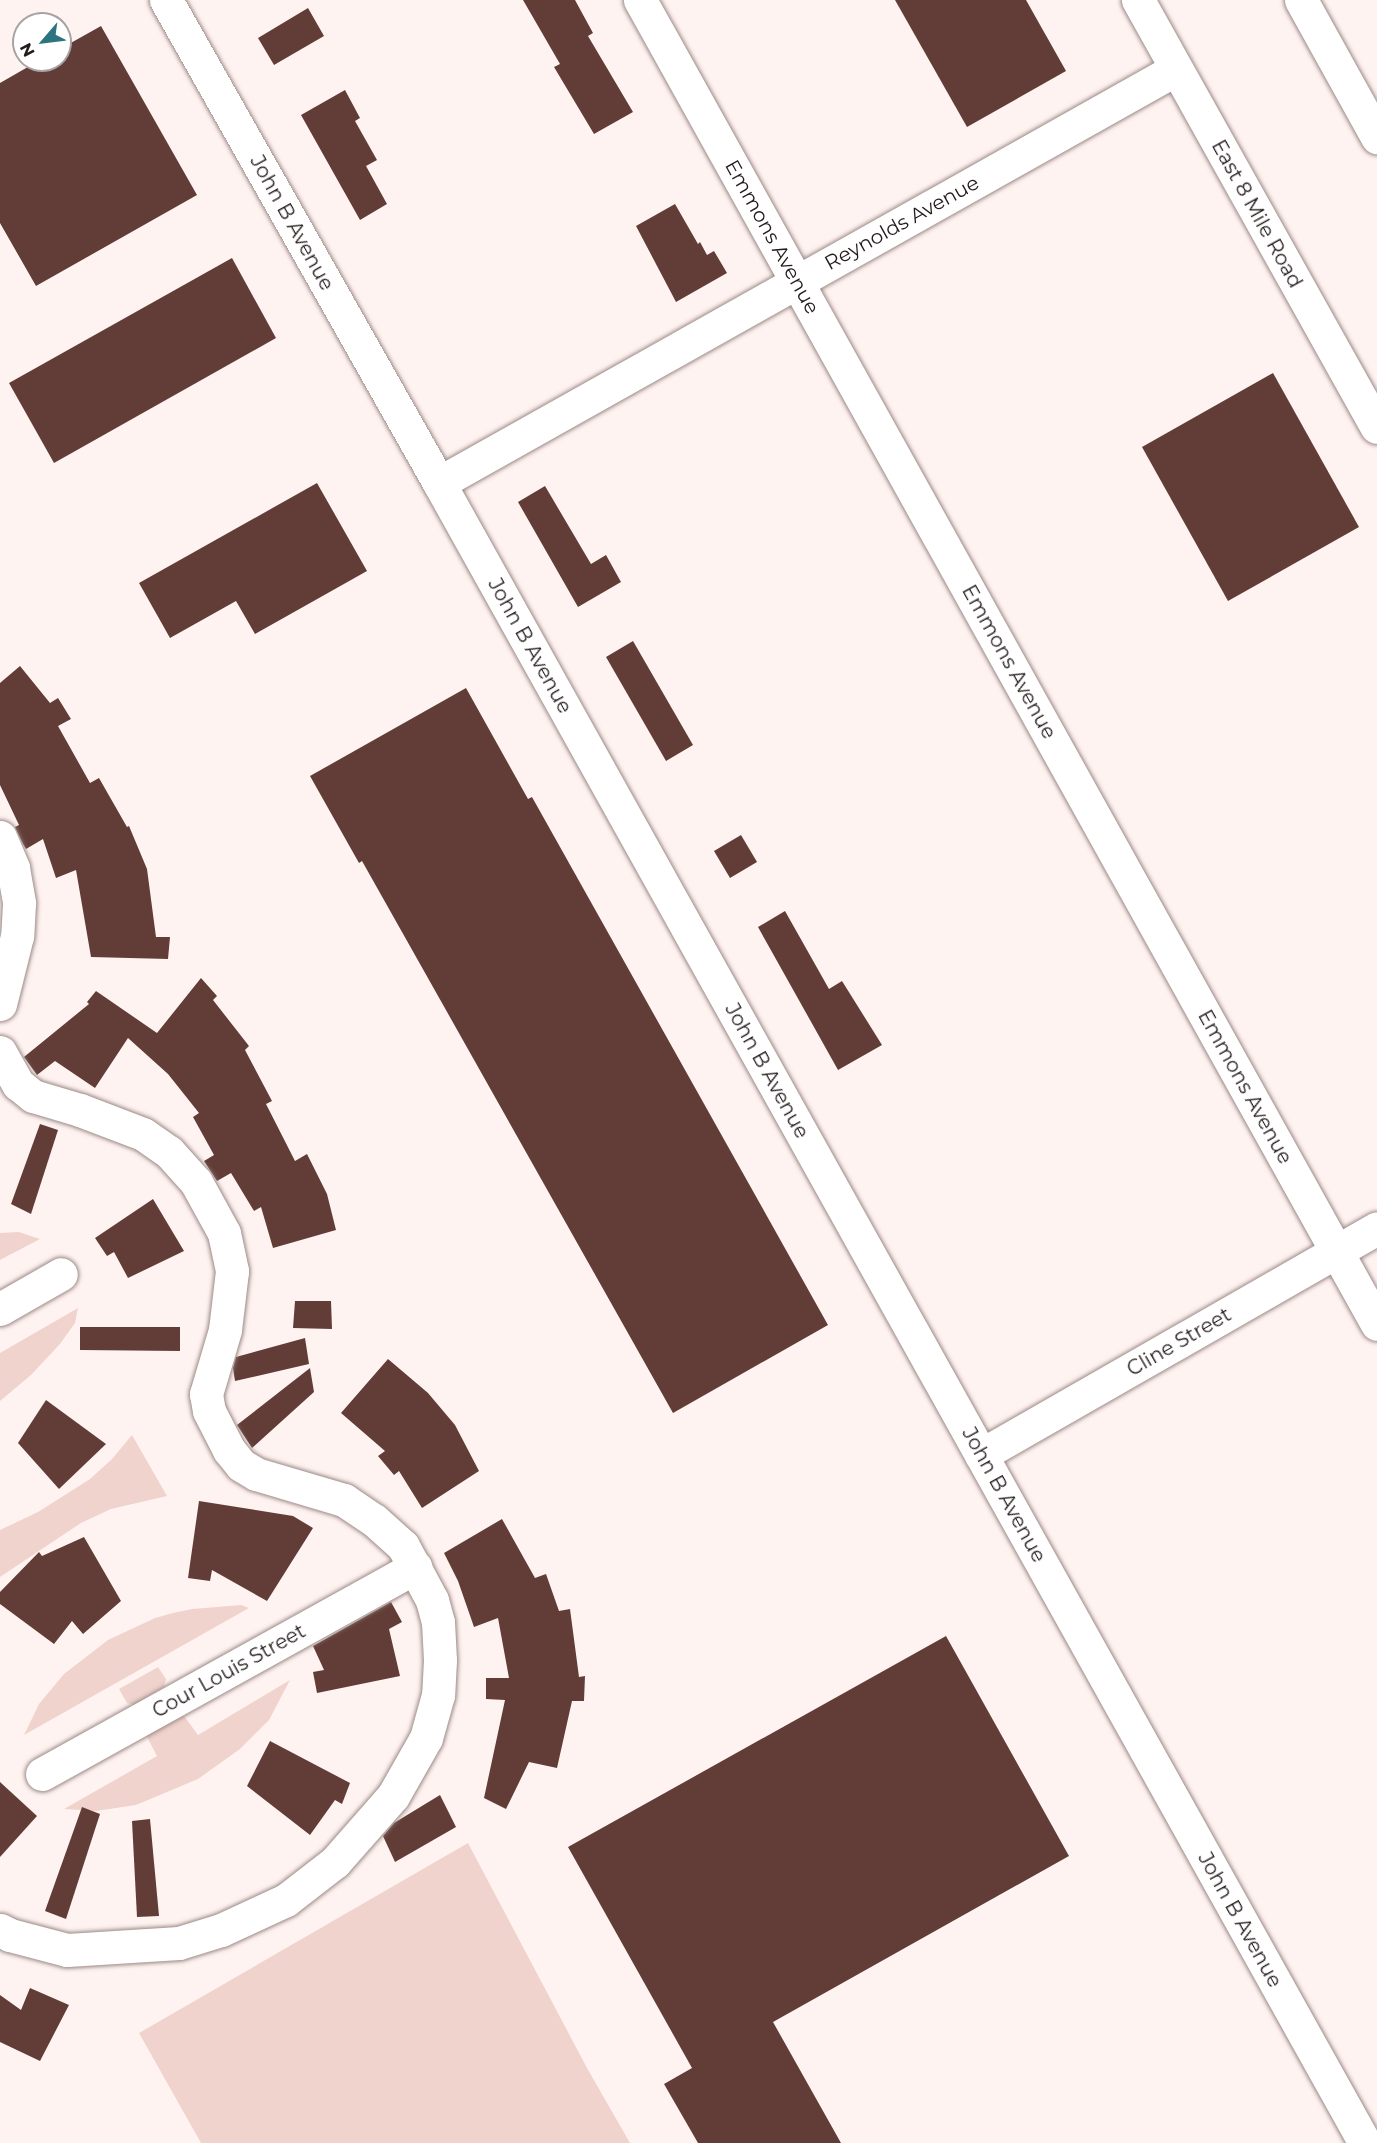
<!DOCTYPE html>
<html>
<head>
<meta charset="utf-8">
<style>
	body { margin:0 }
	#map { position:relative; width:1377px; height:2143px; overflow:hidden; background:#fff3f1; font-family:Montserrat,sans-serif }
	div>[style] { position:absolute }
	.green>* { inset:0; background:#f1d3cd }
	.building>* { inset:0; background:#623d37 }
	.roads { filter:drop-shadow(0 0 2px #9b8a86) drop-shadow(0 0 2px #9b8a86) }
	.minor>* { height:33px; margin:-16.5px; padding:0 16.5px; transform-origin:16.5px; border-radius:16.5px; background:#fff }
	.highway>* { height:33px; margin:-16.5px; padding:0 16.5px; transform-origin:16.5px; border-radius:16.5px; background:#fff }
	span { translate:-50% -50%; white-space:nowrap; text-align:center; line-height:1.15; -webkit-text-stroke:6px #fff; paint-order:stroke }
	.street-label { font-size:20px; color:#221b1a }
	.north { position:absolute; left:12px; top:12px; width:60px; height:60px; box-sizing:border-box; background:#fff; border:2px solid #a7a4a3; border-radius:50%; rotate:242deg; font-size:16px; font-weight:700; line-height:24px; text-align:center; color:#221b1a }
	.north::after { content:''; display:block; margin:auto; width:21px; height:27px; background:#2d7480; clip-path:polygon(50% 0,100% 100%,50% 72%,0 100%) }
</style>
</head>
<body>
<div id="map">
	<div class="green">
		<div style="clip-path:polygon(19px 1232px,40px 1239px,0 1260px,0 1233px)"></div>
		<div style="clip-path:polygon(78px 1308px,75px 1323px,60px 1344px,31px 1375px,0 1401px,0 1353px)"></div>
		<div style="clip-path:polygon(132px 1435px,167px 1496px,111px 1509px,81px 1523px,0 1577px,0 1530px,38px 1512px,90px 1479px,112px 1459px)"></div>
		<div style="clip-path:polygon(241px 1605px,249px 1608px,24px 1735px,39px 1704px,64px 1674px,108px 1640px,155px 1618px,173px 1613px,192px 1609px)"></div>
		<div style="clip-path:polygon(158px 1667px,166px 1679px,164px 1687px,134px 1705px,127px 1703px,119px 1689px)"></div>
		<div style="clip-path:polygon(290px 1680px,269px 1720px,240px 1749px,198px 1779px,136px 1805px,96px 1811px,64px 1809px,157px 1756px,146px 1735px,182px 1713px,198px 1735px)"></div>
		<div style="clip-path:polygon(468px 1843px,587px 2068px,630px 2143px,201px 2143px,139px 2033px)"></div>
	</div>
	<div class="building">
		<div style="clip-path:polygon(523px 0,575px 0,593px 33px,588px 36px,633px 112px,594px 134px,554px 67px,560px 64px)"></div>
		<div style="clip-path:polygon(895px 0,1026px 0,1066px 71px,967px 127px)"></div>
		<div style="clip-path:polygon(308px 8px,324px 36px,274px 65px,258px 38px)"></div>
		<div style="clip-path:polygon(101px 26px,197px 195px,36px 286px,0 223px,0 83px,40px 60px,60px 60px,60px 49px)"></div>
		<div style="clip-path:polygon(345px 90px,360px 118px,355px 121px,377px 160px,366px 166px,387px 204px,360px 220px,301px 115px)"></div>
		<div style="clip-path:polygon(675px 204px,698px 244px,700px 242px,707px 255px,714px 251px,727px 273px,676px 302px,636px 226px)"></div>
		<div style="clip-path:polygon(232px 258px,276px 338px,54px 463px,9px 383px)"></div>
		<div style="clip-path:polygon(1273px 373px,1359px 527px,1228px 601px,1142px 447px)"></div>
		<div style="clip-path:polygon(317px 483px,367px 571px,255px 634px,236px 601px,170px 638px,139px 583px)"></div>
		<div style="clip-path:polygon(545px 486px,591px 564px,606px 555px,621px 582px,578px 607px,518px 502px)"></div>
		<div style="clip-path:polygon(633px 641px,693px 745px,666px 761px,606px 657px)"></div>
		<div style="clip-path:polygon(20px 666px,50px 703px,58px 698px,71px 719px,58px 726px,90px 783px,99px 778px,127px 827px,129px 826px,147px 869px,156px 937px,170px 937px,168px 959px,91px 957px,76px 870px,56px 878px,43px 839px,26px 849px,23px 844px,15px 827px,19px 825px,0 785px,0 683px)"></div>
		<div style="clip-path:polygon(466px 688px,528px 799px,532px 797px,828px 1325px,673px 1413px,362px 861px,359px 863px,310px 776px)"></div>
		<div style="clip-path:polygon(741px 835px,757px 862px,730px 878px,714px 851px)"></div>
		<div style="clip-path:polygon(785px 911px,829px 989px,842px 981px,882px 1045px,838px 1070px,758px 927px)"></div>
		<div style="clip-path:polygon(201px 978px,217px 996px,213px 1000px,249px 1046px,245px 1050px,272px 1101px,266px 1104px,295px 1161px,307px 1154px,327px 1194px,336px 1230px,273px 1248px,261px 1207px,254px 1211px,231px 1173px,217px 1181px,204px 1161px,214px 1155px,193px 1117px,199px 1113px,168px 1074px,128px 1038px,95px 1088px,55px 1061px,37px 1075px,24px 1057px,89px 1004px,87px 1002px,96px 991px,157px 1033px)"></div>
		<div style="clip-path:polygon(40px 1124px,58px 1130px,31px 1214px,11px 1204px)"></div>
		<div style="clip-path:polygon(153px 1199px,184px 1251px,128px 1278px,114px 1252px,107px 1256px,95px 1238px)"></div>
		<div style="clip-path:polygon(295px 1301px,331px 1301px,332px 1329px,293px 1328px)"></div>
		<div style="clip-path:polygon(80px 1327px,180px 1327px,180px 1351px,80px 1350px)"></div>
		<div style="clip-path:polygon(305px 1338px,309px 1364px,235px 1381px,233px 1368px,236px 1357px)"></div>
		<div style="clip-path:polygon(388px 1359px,428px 1393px,455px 1425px,479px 1471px,422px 1508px,399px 1471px,394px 1475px,378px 1456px,385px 1451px,341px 1413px)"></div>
		<div style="clip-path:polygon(310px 1368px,314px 1392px,252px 1448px,237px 1425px)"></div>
		<div style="clip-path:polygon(46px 1400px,106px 1444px,59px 1489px,18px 1443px)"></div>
		<div style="clip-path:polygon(199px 1501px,293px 1516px,313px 1528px,267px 1601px,212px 1570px,210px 1581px,188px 1578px)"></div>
		<div style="clip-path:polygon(502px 1519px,535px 1578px,546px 1574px,559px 1611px,570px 1609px,579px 1677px,585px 1676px,584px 1701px,572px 1701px,557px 1768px,529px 1762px,506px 1809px,484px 1798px,505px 1700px,486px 1699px,486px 1678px,509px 1678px,498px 1618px,474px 1627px,458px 1581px,444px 1553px)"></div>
		<div style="clip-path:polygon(84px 1537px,121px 1601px,83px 1634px,72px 1621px,54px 1644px,0 1604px,0 1592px,39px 1552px,42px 1556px)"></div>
		<div style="clip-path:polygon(391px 1602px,402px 1622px,389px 1629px,400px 1676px,317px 1693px,313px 1672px,324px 1670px,313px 1646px)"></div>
		<div style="clip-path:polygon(946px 1636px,1069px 1856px,773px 2022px,841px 2143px,698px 2143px,664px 2084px,692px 2068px,568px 1847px)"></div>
		<div style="clip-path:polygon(270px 1741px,350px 1783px,342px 1804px,335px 1800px,310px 1835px,247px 1786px)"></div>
		<div style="clip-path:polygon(0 1782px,37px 1816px,0 1857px)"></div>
		<div style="clip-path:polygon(440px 1795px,456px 1827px,395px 1862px,383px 1836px,394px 1823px)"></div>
		<div style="clip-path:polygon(82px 1807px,100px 1814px,66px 1919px,45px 1911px)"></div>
		<div style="clip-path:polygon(150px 1819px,159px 1916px,137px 1917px,132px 1821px)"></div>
		<div style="clip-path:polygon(30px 1988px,69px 2005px,40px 2061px,0 2042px,0 1995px,21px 2010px)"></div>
	</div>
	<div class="roads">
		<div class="minor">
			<div style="left:166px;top:0;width:555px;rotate:60.52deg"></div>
			<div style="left:439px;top:483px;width:1901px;rotate:60.85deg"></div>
			<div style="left:640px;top:0;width:1515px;rotate:60.9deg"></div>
			<div style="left:439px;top:483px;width:845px;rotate:-29.32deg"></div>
			<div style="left:0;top:837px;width:34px;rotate:67deg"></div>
			<div style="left:13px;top:868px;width:36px;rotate:80deg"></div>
			<div style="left:19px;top:903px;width:33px;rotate:93deg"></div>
			<div style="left:17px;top:936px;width:70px;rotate:104deg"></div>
			<div style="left:0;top:1052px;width:37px;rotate:61deg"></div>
			<div style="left:18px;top:1084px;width:19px;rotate:39deg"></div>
			<div style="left:33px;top:1096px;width:49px;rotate:16.6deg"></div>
			<div style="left:80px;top:1110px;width:67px;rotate:20.9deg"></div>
			<div style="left:143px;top:1134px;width:32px;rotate:35deg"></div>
			<div style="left:169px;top:1152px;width:40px;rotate:48deg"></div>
			<div style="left:196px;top:1182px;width:58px;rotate:61.2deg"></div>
			<div style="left:224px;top:1233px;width:39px;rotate:78deg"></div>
			<div style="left:232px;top:1271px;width:59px;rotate:96.8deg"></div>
			<div style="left:225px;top:1330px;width:67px;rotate:106.5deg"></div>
			<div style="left:206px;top:1394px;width:17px;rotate:80deg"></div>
			<div style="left:209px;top:1411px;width:44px;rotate:62.9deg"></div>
			<div style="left:229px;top:1450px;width:19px;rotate:51deg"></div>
			<div style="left:241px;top:1465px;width:17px;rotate:31deg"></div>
			<div style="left:256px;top:1474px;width:92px;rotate:16.5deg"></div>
			<div style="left:344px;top:1500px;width:36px;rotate:34deg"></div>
			<div style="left:374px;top:1520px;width:39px;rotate:42deg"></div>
			<div style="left:403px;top:1546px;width:61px;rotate:61.8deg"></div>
			<div style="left:432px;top:1600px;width:23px;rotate:75deg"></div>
			<div style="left:438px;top:1622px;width:38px;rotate:87deg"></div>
			<div style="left:440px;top:1660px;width:35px;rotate:93deg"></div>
			<div style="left:438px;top:1695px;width:45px;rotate:105.6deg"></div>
			<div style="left:426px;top:1738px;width:67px;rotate:119.6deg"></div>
			<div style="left:393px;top:1796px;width:88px;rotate:131.3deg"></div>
			<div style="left:335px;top:1862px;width:62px;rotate:142.2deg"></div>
			<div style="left:286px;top:1900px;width:72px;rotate:155.2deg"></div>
			<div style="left:221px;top:1930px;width:44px;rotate:162.8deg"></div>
			<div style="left:179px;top:1943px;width:112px;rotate:176.4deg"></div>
			<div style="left:67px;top:1950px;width:59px;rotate:-165.3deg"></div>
			<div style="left:10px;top:1935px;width:11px;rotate:-153deg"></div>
			<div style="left:0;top:1309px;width:70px;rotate:-29.8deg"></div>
			<div style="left:981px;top:1455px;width:456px;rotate:-29.8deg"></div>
			<div style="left:42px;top:1774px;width:427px;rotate:-29deg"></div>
		</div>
		<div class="highway">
			<div style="left:1138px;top:0;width:489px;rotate:60.8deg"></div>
			<div style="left:1301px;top:0;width:157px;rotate:61deg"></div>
		</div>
	</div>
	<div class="street-label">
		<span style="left:1257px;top:214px;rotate:61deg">East 8 Mile Road</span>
		<span style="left:292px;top:223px;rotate:61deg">John B Avenue</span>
		<span style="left:902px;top:223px;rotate:-29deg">Reynolds Avenue</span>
		<span style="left:772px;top:237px;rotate:61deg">Emmons Avenue</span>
		<span style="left:530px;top:646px;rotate:61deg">John B Avenue</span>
		<span style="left:1009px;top:662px;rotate:61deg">Emmons Avenue</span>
		<span style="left:767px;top:1071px;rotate:61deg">John B Avenue</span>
		<span style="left:1245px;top:1087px;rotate:61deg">Emmons Avenue</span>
		<span style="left:1179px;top:1342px;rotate:-30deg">Cline Street</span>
		<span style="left:1004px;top:1495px;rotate:61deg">John B Avenue</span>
		<span style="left:229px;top:1671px;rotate:-29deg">Cour Louis Street</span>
		<span style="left:1240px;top:1920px;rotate:61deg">John B Avenue</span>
	</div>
	<div class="north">N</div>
</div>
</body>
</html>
